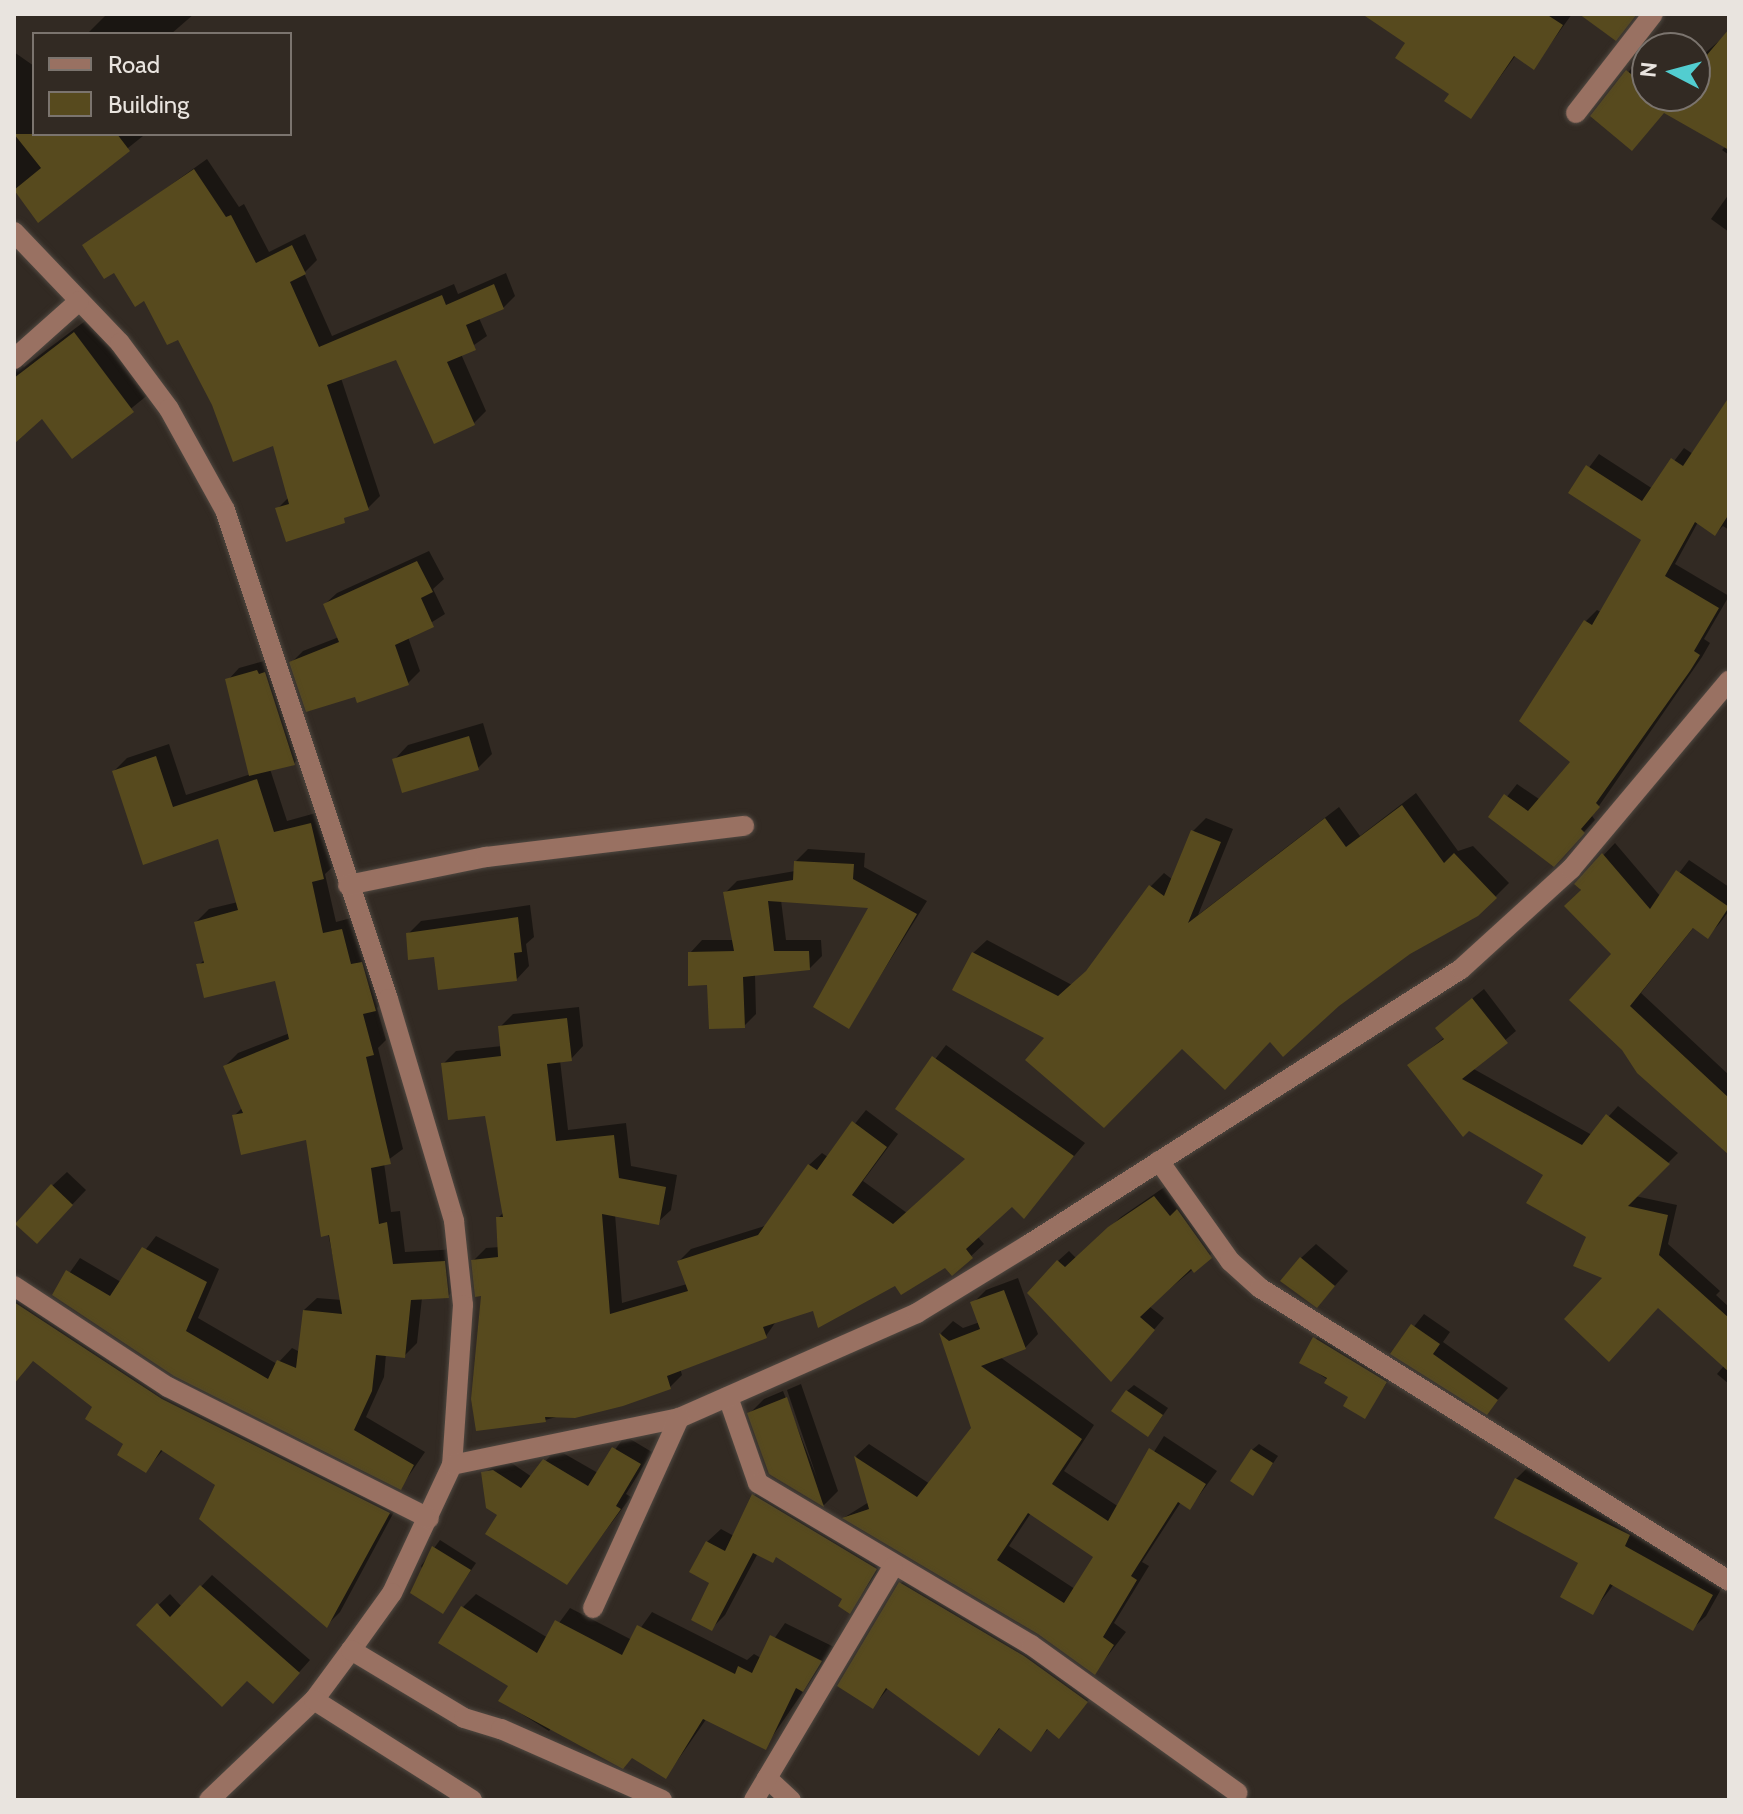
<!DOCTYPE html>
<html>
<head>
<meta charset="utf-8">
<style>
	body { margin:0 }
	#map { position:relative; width:1743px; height:1814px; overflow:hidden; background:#322a23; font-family:Cabin,sans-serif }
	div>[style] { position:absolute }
	.shadow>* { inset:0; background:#0007 }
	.building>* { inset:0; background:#574a1e }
	.roads { filter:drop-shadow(0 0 2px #4f4841) drop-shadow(0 0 2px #4f4841) }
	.minor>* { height:20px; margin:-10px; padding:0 10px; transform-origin:10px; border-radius:10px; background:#997162 }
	span { translate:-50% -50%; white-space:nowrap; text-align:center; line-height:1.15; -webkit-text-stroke:8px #322a23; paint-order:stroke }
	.frame { position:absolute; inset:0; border:16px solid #e9e4df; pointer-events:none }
	.legend { position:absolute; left:32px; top:32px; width:260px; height:104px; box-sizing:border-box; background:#322a23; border:2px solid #7b746e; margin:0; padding:10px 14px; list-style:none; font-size:24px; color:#e9e4df }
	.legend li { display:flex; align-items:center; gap:16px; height:40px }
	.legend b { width:40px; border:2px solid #7b746e }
	.north { position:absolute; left:1631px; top:32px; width:80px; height:80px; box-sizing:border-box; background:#322a23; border:2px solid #7b746e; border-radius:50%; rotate:276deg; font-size:22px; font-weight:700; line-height:32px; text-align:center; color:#e9e4df }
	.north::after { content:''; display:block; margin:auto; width:28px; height:36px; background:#52cdd0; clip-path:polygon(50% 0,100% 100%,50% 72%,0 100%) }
</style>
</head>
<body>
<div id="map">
	<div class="shadow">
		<div style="clip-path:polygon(107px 14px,194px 14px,171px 34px,87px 34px)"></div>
		<div style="clip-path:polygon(1430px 14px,1572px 14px,1534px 67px,1516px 55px,1471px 117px,1452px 93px)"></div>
		<div style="clip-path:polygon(1729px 32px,1729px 155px,1722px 150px,1726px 146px,1665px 111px,1593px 116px,1639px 59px,1647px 66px,1647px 96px,1695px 96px,1695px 62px)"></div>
		<div style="clip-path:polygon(14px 52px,34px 66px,34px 134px,143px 136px,38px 220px,14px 190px)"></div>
		<div style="clip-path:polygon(207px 159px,239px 207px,244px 204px,269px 252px,305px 234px,317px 260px,304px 273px,332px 336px,454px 284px,458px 294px,506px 273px,515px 296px,503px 308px,479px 318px,487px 336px,461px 354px,486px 411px,474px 423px,397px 358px,341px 378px,380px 496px,368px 508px,277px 509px,289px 497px,274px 444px,214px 404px,179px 337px,145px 298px,85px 246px)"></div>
		<div style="clip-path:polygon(1729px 194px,1729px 232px,1711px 219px)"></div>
		<div style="clip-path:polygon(97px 312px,155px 389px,73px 456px,42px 416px,14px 441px,14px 368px,20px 362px,24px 367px)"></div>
		<div style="clip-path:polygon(1729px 399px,1729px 530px,1723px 526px,1715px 534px,1698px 522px,1675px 564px,1729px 596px,1704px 639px,1710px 643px,1702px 657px,1592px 816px,1595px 820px,1565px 853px,1491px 817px,1517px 784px,1539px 799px,1573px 762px,1586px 621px,1597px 610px,1601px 612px,1644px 540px,1571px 492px,1599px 454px,1653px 489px,1684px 448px,1693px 454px)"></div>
		<div style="clip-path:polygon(429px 551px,444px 579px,433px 589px,445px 614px,408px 637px,420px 671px,408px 683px,358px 701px,356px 694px,292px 662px,303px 651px,339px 637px,325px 604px,337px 593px)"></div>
		<div style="clip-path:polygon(268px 660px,305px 752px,294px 763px,270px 769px,287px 821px,323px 811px,336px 864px,325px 874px,336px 922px,355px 917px,388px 996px,377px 1008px,386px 1040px,378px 1048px,403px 1149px,384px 1163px,391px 1212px,400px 1211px,405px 1252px,458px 1249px,461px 1283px,448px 1296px,422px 1298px,417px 1343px,404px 1356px,386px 1354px,384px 1377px,366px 1417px,425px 1452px,401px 1487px,54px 1295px,80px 1258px,121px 1282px,156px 1236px,219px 1269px,198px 1318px,277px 1364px,292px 1348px,300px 1352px,304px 1310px,317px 1298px,342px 1300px,308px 1138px,234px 1116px,242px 1108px,225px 1066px,238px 1053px,290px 1033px,277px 979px,199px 965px,205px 959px,196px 922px,209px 909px,238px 902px,219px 836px,114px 771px,127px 758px,169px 744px,186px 795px,251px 774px,228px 680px,239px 668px)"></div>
		<div style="clip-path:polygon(483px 723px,492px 754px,478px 768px,394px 760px,408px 745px)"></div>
		<div style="clip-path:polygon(1416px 793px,1458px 851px,1473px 846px,1509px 883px,1477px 915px,1409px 952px,1337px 1005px,1270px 1039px,1182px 1047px,1047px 1037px,973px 953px,987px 940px,1072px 985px,1091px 968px,1151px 886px,1164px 873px,1173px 880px,1193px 831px,1206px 818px,1233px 829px,1198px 915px,1339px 807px,1360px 836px)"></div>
		<div style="clip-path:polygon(1615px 843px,1661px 897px,1689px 860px,1729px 887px,1729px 911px,1719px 924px,1708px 936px,1694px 927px,1641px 993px,1729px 1075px,1729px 1152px,1638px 1071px,1614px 954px,1577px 883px)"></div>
		<div style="clip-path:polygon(808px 849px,865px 853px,864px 867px,927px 901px,849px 1026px,871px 906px,781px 900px,786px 940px,821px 940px,822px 956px,810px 968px,755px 974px,756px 1014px,744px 1026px,690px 953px,702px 940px,734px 940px,725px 893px,737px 881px,795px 871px,796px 861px)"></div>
		<div style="clip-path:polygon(530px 905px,534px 937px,526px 944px,529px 966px,516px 980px,436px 955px,408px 934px,421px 921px)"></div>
		<div style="clip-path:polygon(1484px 989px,1516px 1031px,1472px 1068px,1592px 1135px,1618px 1106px,1678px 1153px,1635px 1196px,1677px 1205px,1668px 1244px,1720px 1291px,1716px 1295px,1729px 1307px,1729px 1343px,1606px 1277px,1588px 1236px,1545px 1174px,1410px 1065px,1445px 1037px,1448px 1018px)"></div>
		<div style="clip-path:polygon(579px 1007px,583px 1046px,571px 1059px,560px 1060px,568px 1130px,626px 1123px,631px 1166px,677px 1175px,671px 1210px,658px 1222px,615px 1214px,622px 1303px,687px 1284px,679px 1261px,691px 1249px,768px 1225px,809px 1165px,822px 1153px,828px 1157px,866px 1110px,898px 1134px,863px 1181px,907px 1213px,968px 1158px,898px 1108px,946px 1045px,1085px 1143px,1024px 1216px,1012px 1204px,977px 1236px,984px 1244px,953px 1273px,945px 1265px,777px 1320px,766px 1336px,680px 1368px,682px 1375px,670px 1387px,545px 1420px,483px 1294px,473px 1261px,486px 1248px,500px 1247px,498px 1218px,504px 1212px,487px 1113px,444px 1063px,456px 1051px,502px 1046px,500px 1027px,513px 1014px)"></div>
		<div style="clip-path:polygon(67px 1172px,86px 1190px,51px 1227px,52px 1186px)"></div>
		<div style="clip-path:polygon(1166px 1186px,1221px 1246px,1149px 1306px,1164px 1318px,1121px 1368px,1058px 1261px,1069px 1251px,1076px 1258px,1121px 1217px)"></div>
		<div style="clip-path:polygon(1316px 1244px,1348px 1271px,1317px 1306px,1301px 1258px)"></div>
		<div style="clip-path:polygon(evenodd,1018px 1278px,1038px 1334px,1025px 1348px,1000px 1357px,1094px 1425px,1064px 1471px,1119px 1507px,1164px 1436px,1217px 1471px,1190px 1508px,1181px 1502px,1142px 1562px,1149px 1566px,1114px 1623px,1126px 1632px,1095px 1672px,1039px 1632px,845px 1517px,869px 1502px,856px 1456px,869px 1444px,930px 1484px,973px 1428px,941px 1333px,953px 1321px,963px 1328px,980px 1322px,973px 1303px,986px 1290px,1018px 1278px,1031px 1513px,1096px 1556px,1075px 1589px,1009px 1546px,1031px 1513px)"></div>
		<div style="clip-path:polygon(14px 1279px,174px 1385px,401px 1499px,340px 1612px,327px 1625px,217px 1485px,164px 1449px,146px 1470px,95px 1407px,34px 1359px,14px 1358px)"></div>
		<div style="clip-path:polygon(1424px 1314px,1450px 1332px,1443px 1342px,1508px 1388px,1487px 1412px,1393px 1353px)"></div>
		<div style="clip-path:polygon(1321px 1331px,1392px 1375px,1364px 1417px,1351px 1396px,1302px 1362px)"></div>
		<div style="clip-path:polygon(1729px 1360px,1729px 1384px,1717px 1374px)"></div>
		<div style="clip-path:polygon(801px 1384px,838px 1491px,824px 1505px,770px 1473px,750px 1413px,764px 1399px,783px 1391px,817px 1478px,787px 1390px)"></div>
		<div style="clip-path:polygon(1134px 1385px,1168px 1408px,1154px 1428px,1127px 1391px)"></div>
		<div style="clip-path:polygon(625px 1436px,652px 1452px,626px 1494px,631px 1497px,567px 1582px,500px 1514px,484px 1473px,506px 1459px,532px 1477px,556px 1449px,598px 1473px)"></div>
		<div style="clip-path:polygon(1259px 1444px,1278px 1456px,1253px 1493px,1252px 1450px)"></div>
		<div style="clip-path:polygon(1529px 1466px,1725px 1582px,1706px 1616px,1693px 1628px,1614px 1584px,1592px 1613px,1580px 1562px,1516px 1479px)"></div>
		<div style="clip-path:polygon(767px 1482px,889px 1555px,849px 1612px,845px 1599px,777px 1555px,758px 1553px,725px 1615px,712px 1628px,707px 1542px,721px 1529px,734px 1536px,754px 1496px)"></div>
		<div style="clip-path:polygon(440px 1540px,476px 1563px,443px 1612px,421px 1566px)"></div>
		<div style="clip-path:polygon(912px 1572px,1097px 1690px,1059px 1736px,1049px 1728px,1030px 1749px,1001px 1727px,979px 1754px,889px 1687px,873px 1707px,901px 1583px)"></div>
		<div style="clip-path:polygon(212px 1575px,310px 1660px,283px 1690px,247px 1679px,138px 1625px,170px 1594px,182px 1607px)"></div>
		<div style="clip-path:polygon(476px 1594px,548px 1638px,570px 1608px,632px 1640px,652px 1612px,747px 1660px,754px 1654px,761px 1658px,785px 1623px,834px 1647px,765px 1747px,707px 1718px,666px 1777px,633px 1756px,554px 1725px,549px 1731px,501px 1701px,511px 1686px,463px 1607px)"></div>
	</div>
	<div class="building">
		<div style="clip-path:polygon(1362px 14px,1546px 14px,1563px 25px,1534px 70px,1514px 56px,1471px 119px,1444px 101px,1449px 94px,1395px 58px,1405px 43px)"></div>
		<div style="clip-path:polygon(1579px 14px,1637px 14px,1616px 41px)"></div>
		<div style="clip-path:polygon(1729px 29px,1729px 150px,1664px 113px,1632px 151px,1590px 116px,1626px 70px,1647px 87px,1647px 96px,1695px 96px,1695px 69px)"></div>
		<div style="clip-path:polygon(14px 134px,117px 134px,130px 151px,38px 223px,14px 190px,41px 168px)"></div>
		<div style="clip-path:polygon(194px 169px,226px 217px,231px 215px,256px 263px,292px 245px,306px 274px,290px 282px,319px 347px,442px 295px,446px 305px,494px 284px,504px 309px,466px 325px,476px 350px,447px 362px,475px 425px,434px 444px,396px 360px,327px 385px,369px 510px,344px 518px,345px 523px,286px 542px,275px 508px,289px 504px,273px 446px,233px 462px,212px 405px,178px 340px,167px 345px,144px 301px,135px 307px,114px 273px,104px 279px,82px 245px)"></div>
		<div style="clip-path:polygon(74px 332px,134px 412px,72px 459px,42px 419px,14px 444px,14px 378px)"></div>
		<div style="clip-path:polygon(1729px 397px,1729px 514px,1715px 536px,1695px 522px,1665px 576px,1719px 608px,1694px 651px,1700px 655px,1690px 671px,1596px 803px,1600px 807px,1581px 829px,1585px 833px,1554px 867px,1488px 817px,1504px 794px,1528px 811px,1570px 762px,1519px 721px,1584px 620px,1592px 625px,1641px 540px,1568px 493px,1586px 465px,1642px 501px,1671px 458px,1683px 466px)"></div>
		<div style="clip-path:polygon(417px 561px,433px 592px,421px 598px,434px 627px,395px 645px,409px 685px,357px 703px,355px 697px,306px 712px,289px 662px,339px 642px,323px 604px)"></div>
		<div style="clip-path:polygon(257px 670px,259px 674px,265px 672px,295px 765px,249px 776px,225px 679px)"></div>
		<div style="clip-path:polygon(469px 736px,479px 770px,402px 793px,392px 759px)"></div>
		<div style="clip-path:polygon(156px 756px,173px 807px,257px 779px,274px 832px,311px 823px,324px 879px,312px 882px,323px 933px,342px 929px,351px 964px,362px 962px,376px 1011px,363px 1014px,374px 1055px,366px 1057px,391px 1164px,371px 1168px,379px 1224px,387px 1222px,393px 1264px,445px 1261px,449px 1298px,411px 1300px,405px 1358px,376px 1355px,372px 1391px,354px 1430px,414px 1465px,401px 1490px,174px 1376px,52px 1295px,66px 1270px,110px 1296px,142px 1247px,207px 1282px,186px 1331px,268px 1379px,277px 1360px,296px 1368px,303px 1310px,342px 1314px,329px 1235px,321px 1237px,306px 1140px,241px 1155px,232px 1115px,243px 1113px,223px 1066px,289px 1039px,275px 981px,204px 998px,196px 964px,204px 963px,194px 922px,238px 910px,218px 839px,143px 865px,112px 771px)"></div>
		<div style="clip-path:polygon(1402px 805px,1444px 863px,1454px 853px,1497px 898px,1478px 916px,1410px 954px,1339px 1006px,1283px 1057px,1270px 1042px,1225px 1090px,1182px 1049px,1104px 1128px,1025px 1060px,1044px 1038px,952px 990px,972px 952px,1058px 996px,1086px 971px,1149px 885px,1164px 896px,1191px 830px,1221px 842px,1188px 923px,1325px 818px,1346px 847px)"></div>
		<div style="clip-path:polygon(1602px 853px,1650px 909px,1676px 870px,1729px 907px,1708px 939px,1693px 928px,1630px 1006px,1729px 1098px,1729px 1155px,1637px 1073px,1622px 1050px,1569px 1000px,1611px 954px,1564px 906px,1581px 890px,1574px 884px)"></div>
		<div style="clip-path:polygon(794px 861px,854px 864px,853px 879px,917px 914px,849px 1029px,813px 1007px,868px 908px,768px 901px,774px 951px,809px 951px,810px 970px,743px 977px,745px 1028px,709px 1029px,707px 985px,688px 986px,688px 952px,734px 951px,723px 892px,793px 880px)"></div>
		<div style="clip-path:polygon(518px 917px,522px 952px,514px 953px,517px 981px,438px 990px,434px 957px,408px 960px,406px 933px)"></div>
		<div style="clip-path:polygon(1472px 998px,1508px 1043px,1462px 1079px,1582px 1145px,1606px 1114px,1670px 1164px,1628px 1206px,1668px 1215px,1659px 1255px,1729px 1318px,1729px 1372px,1658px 1308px,1609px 1362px,1564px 1319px,1602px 1278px,1573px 1266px,1586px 1237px,1526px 1203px,1543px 1175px,1469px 1131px,1463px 1137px,1407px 1065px,1444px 1039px,1435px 1028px)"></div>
		<div style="clip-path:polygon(567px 1018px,572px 1061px,547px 1064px,556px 1141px,614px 1135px,619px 1178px,666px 1187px,659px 1225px,602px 1214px,610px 1314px,688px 1291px,677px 1261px,758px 1235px,808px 1164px,817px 1170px,852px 1121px,887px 1147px,852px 1195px,893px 1224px,965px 1159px,895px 1109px,932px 1056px,1074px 1156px,1024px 1219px,1012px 1207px,966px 1249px,973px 1258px,952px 1276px,945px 1268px,901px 1295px,895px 1286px,818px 1328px,813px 1311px,763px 1327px,767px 1338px,667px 1376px,671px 1389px,623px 1406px,575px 1418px,545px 1417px,546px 1422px,476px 1431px,471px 1399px,481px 1296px,475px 1297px,471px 1260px,498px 1257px,496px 1217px,503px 1217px,485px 1116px,448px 1120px,441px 1063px,501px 1056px,498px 1026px)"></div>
		<div style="clip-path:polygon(51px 1184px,73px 1205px,37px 1244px,15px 1224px)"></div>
		<div style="clip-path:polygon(1154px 1196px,1170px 1216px,1177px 1209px,1212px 1258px,1194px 1273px,1191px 1269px,1140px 1317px,1155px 1330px,1111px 1382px,1027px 1293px,1057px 1260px,1065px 1267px,1108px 1227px)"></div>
		<div style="clip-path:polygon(1300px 1257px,1335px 1286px,1317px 1308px,1280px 1281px)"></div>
		<div style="clip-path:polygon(evenodd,1004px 1290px,1026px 1349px,981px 1366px,1082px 1439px,1052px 1484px,1108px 1521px,1149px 1448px,1206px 1484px,1190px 1510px,1178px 1502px,1131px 1576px,1137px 1580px,1103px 1637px,1114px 1645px,1095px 1675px,1038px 1634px,842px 1518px,869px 1509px,854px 1456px,917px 1497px,971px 1428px,939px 1333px,949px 1341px,980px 1329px,970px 1302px,1004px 1290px,1028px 1513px,1093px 1557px,1064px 1603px,997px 1560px,1028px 1513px)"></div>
		<div style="clip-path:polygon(14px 1302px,162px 1399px,390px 1513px,327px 1628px,199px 1519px,215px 1485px,161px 1450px,146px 1473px,117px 1455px,123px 1444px,85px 1419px,92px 1407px,33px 1361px,14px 1384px)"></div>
		<div style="clip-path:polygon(1411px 1324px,1440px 1344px,1433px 1354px,1498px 1400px,1487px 1415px,1390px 1354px)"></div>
		<div style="clip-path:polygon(1313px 1337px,1387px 1382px,1365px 1419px,1343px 1406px,1348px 1397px,1324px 1383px,1327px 1378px,1299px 1363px)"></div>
		<div style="clip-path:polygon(1126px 1390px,1163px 1415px,1148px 1437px,1111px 1411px)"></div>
		<div style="clip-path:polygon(787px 1397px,824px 1507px,769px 1474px,747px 1413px)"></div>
		<div style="clip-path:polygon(612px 1447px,641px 1464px,616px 1506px,621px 1509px,567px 1585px,485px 1534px,497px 1515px,486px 1508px,481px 1472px,493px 1470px,521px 1488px,543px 1459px,588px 1486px)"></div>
		<div style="clip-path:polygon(1251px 1449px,1273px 1463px,1253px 1496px,1230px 1481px)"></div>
		<div style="clip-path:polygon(1515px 1478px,1630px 1535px,1625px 1546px,1713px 1595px,1693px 1631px,1610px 1584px,1593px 1615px,1560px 1597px,1578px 1563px,1494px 1518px)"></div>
		<div style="clip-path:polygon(752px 1494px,877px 1569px,850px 1614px,838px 1606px,842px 1599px,776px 1557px,773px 1563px,753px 1553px,712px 1631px,691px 1620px,709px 1583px,689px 1572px,706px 1541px,725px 1551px)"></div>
		<div style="clip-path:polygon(432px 1546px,471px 1570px,443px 1614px,410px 1593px)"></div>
		<div style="clip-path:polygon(899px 1582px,1024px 1656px,1088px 1702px,1059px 1739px,1047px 1729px,1031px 1752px,999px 1728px,979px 1756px,886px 1688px,873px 1709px,837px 1686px)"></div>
		<div style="clip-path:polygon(200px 1585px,300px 1673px,273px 1704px,247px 1681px,222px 1707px,136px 1625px,157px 1603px,170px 1617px)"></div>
		<div style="clip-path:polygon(461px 1606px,537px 1653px,555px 1620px,622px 1655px,637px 1625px,735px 1674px,738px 1666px,752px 1673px,770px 1635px,822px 1661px,803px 1692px,796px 1688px,766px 1750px,703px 1719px,666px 1779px,632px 1758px,623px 1769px,498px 1701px,508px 1686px,438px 1643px)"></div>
	</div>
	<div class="roads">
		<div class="minor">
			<div style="left:1576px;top:113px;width:125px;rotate:-52.1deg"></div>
			<div style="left:14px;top:232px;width:153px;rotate:46.3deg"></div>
			<div style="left:120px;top:343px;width:82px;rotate:53.4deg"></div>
			<div style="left:169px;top:409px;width:115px;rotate:61deg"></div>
			<div style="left:225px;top:510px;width:515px;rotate:71.57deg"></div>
			<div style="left:388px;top:999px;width:232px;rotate:73.4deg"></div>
			<div style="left:454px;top:1221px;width:84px;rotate:83.9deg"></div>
			<div style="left:463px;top:1305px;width:160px;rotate:93.9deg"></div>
			<div style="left:452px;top:1465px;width:141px;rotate:115.1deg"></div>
			<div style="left:392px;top:1593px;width:70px;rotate:125.7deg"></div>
			<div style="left:351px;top:1650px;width:62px;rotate:126.5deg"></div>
			<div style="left:314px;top:1700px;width:145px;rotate:136.4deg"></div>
			<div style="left:14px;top:359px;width:87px;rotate:-41.7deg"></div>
			<div style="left:348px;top:885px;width:141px;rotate:-11.5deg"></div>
			<div style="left:486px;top:857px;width:260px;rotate:-6.9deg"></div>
			<div style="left:1159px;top:1161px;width:123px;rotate:54.6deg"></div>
			<div style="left:1230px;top:1261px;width:40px;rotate:42deg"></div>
			<div style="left:1260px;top:1288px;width:553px;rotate:31.99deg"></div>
			<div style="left:14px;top:1286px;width:184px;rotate:33.3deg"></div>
			<div style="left:168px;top:1387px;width:292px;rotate:26.7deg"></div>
			<div style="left:728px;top:1397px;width:91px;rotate:70.8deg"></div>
			<div style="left:758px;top:1483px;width:317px;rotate:30.7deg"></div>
			<div style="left:1031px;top:1645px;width:254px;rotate:35.6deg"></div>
			<div style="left:452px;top:1465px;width:232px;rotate:-11.7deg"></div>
			<div style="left:679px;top:1418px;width:260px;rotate:-23.8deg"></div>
			<div style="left:917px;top:1313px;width:130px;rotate:-31.5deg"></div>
			<div style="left:1028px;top:1245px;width:513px;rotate:-32.51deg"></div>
			<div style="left:1461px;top:969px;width:149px;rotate:-42.3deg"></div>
			<div style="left:1571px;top:869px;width:246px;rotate:-50deg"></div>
			<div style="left:593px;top:1608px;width:209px;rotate:-65.6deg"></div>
			<div style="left:351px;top:1650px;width:132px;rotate:31deg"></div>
			<div style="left:464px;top:1718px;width:39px;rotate:17deg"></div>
			<div style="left:501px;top:1729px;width:176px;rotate:23.8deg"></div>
			<div style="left:314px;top:1700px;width:187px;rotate:32.3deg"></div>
			<div style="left:767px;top:1778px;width:33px;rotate:43deg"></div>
			<div style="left:754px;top:1800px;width:271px;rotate:-59.2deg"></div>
		</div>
	</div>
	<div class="frame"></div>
	<ul class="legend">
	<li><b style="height:10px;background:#997162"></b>Road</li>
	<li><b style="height:22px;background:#574a1e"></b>Building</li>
	</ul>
	<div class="north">N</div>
</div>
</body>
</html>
